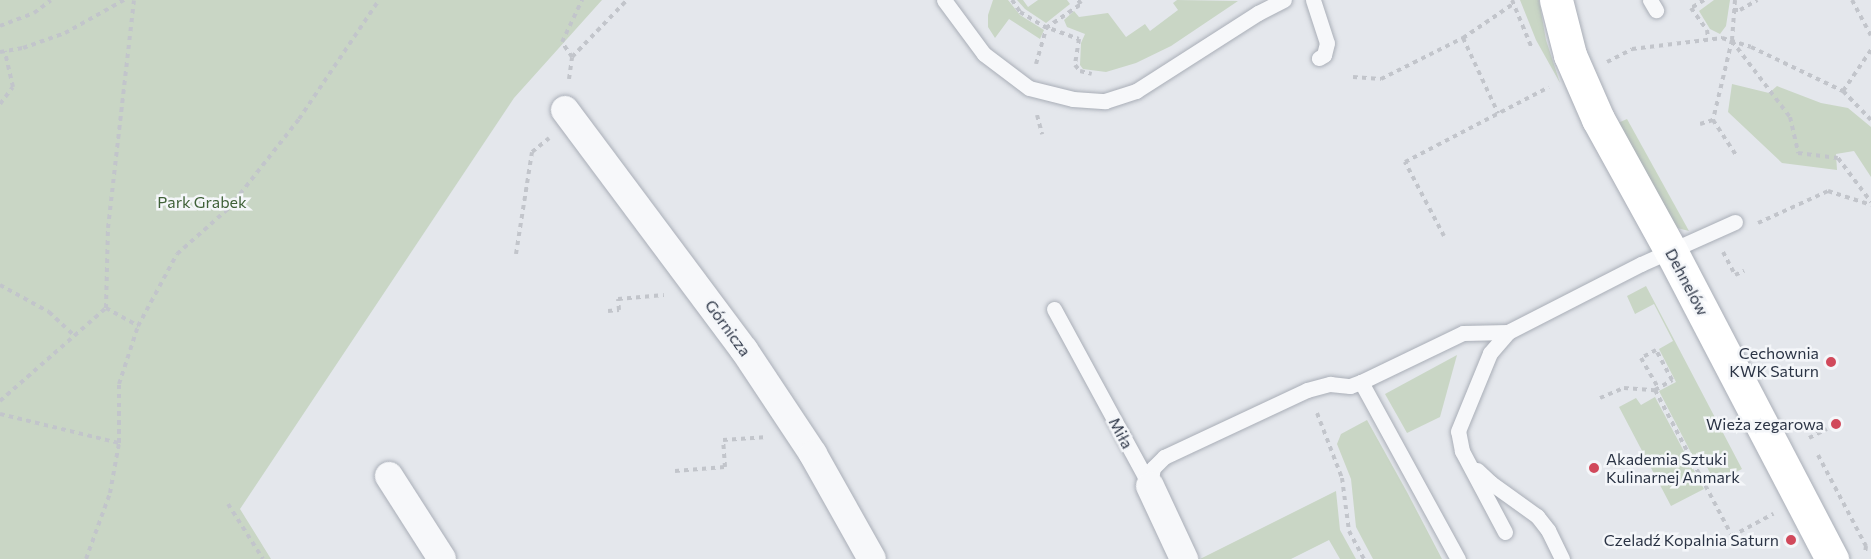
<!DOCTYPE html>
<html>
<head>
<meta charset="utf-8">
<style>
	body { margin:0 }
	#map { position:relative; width:1871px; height:559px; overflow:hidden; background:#e4e7ec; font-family:Commissioner,sans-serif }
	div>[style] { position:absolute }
	.green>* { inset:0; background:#c9d6c5 }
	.path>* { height:4px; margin-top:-2px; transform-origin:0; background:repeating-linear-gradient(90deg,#c2c5cb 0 4.5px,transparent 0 9px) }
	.roads { filter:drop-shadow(0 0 2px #a9aeb7) drop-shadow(0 0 2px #a9aeb7) }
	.lane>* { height:15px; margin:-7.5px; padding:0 7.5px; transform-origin:7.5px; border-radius:7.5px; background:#f7f8fa }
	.street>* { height:28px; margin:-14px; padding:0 14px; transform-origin:14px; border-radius:14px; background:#f7f8fa }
	.secondary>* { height:33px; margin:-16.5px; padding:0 16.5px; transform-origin:16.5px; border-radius:16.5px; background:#fff }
	.dots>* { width:16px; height:16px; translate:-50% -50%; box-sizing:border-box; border:3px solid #f4f6f9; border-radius:50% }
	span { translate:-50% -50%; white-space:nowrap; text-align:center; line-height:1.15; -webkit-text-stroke:5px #f4f6f9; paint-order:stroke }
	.park-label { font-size:16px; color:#3f6138 }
	.street-label { font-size:16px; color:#2b3445 }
	.poi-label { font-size:16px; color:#2b3445 }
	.right { translate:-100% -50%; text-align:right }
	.left { translate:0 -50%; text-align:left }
</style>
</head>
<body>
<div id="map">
	<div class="green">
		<div style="clip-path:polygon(0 0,602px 0,514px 98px,240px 509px,271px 559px,0 559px)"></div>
		<div style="clip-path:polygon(993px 0,1008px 0,1020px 15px,1044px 30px,1040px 39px,1009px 19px,995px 38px,988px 27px,988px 15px)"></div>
		<div style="clip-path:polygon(1017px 0,1023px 0,1028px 7px,1038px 0,1067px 0,1070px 4px,1046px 23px,1025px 9px)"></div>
		<div style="clip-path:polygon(1177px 0,1238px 1px,1171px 46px,1136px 63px,1106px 72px,1083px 69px,1080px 65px,1081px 43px,1085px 34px,1067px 27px,1064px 20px,1074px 11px,1079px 17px,1108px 13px,1126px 37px,1145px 24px,1150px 31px,1178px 10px,1173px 3px)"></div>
		<div style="clip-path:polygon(1520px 0,1539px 0,1546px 40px,1560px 83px,1536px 40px)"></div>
		<div style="clip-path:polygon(1714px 0,1730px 0,1726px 26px,1720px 34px,1710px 29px,1699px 11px)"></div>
		<div style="clip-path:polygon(1732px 84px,1769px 93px,1777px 86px,1821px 103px,1848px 108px,1871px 127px,1871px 177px,1854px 151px,1836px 154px,1837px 170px,1782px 163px,1728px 112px)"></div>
		<div style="clip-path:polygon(1627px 119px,1689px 231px,1677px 228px,1618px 123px)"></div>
		<div style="clip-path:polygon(1646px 286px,1742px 469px,1715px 483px,1706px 465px,1699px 468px,1659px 391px,1676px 382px,1659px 349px,1673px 341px,1654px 304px,1635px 314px,1627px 296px)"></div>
		<div style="clip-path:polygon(1457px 355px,1440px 417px,1407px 433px,1385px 394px)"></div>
		<div style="clip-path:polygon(1655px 397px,1704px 489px,1671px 506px,1619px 407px,1636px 398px,1641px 405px)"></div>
		<div style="clip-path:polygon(1367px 420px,1407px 492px,1442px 559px,1373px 559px,1356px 527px,1351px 479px,1337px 444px,1341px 434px)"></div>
		<div style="clip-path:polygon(1336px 491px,1340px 530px,1356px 559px,1340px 559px,1329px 540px,1291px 559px,1200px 559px)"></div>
	</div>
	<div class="path">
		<div style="left:1012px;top:0;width:14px;rotate:56deg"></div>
		<div style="left:1020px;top:12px;width:27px;rotate:31deg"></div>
		<div style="left:1043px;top:26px;width:38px;rotate:20deg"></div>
		<div style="left:1079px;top:39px;width:26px;rotate:99deg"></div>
		<div style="left:1075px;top:65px;width:8px;rotate:50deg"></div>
		<div style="left:1080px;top:71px;width:12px;rotate:14deg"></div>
		<div style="left:1512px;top:0;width:50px;rotate:67.6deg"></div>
		<div style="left:1704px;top:0;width:15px;rotate:148deg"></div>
		<div style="left:1691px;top:8px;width:27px;rotate:54deg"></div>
		<div style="left:1707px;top:30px;width:8px;rotate:83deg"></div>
		<div style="left:1735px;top:0;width:40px;rotate:94.3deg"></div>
		<div style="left:1732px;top:40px;width:82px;rotate:103.4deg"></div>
		<div style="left:1713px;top:120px;width:42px;rotate:56.7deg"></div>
		<div style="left:1852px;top:0;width:40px;rotate:62deg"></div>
		<div style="left:1733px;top:10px;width:7px"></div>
		<div style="left:1740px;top:10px;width:20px;rotate:-30deg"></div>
		<div style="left:0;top:26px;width:36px;rotate:-21deg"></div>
		<div style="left:34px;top:13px;width:21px;rotate:-37deg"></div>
		<div style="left:1463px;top:38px;width:83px;rotate:65deg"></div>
		<div style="left:1732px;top:41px;width:96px;rotate:52.7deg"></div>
		<div style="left:1790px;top:117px;width:37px;rotate:77deg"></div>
		<div style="left:1798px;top:153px;width:40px;rotate:7.1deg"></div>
		<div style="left:1838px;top:158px;width:55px;rotate:53.1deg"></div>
		<div style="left:1871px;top:50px;width:50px;rotate:124.3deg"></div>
		<div style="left:1843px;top:91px;width:40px;rotate:46deg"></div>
		<div style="left:0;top:52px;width:23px;rotate:-10deg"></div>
		<div style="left:23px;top:48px;width:45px;rotate:-19.7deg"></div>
		<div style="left:65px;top:33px;width:68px;rotate:-29.2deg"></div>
		<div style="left:572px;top:57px;width:79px;rotate:-46deg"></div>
		<div style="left:1607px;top:62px;width:28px;rotate:-27deg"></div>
		<div style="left:1632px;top:49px;width:91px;rotate:-7deg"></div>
		<div style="left:1722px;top:38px;width:30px;rotate:17deg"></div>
		<div style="left:1751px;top:47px;width:102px;rotate:25.6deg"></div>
		<div style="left:1036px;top:64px;width:37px;rotate:-74deg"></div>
		<div style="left:1046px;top:28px;width:42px;rotate:-34.4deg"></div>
		<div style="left:1081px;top:4px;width:5px;rotate:-127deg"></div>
		<div style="left:1353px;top:77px;width:28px;rotate:4deg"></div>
		<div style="left:1381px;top:79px;width:92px;rotate:-26.6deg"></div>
		<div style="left:1463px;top:38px;width:60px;rotate:-34.2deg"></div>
		<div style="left:569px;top:79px;width:22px;rotate:-82deg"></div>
		<div style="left:572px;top:57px;width:18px;rotate:-124deg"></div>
		<div style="left:562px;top:42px;width:47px;rotate:-64.5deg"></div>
		<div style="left:0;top:104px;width:21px;rotate:-53deg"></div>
		<div style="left:13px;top:87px;width:37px;rotate:-103deg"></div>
		<div style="left:1037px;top:115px;width:20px;rotate:75deg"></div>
		<div style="left:1700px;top:124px;width:14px;rotate:-17deg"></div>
		<div style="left:1758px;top:223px;width:77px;rotate:-24.6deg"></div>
		<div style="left:1828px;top:191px;width:45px;rotate:18deg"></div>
		<div style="left:1444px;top:236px;width:84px;rotate:-117.8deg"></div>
		<div style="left:1405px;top:162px;width:162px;rotate:-27.5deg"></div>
		<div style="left:1723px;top:252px;width:26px;rotate:62deg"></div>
		<div style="left:1735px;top:275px;width:10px;rotate:-24deg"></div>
		<div style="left:516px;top:254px;width:103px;rotate:-81.1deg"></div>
		<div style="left:532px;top:152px;width:22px;rotate:-39deg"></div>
		<div style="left:0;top:285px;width:56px;rotate:28.9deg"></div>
		<div style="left:49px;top:312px;width:34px;rotate:43deg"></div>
		<div style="left:106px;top:308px;width:37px;rotate:29deg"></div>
		<div style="left:608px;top:311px;width:11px;rotate:-5deg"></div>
		<div style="left:619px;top:310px;width:11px;rotate:-95deg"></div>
		<div style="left:618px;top:299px;width:46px;rotate:-5deg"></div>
		<div style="left:1655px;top:390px;width:20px;rotate:-30deg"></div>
		<div style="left:1672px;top:380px;width:34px;rotate:-118deg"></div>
		<div style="left:1656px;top:350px;width:17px;rotate:152deg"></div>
		<div style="left:1641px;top:358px;width:34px;rotate:60deg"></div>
		<div style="left:1600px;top:398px;width:26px;rotate:-23deg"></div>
		<div style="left:1624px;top:388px;width:31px;rotate:4deg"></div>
		<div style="left:1655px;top:390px;width:165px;rotate:62.2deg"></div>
		<div style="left:1732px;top:536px;width:47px;rotate:-28.2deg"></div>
		<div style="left:0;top:401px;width:141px;rotate:-41.3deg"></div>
		<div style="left:106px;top:308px;width:80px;rotate:-88.6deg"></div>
		<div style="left:108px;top:228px;width:229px;rotate:-83.5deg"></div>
		<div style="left:1317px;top:413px;width:70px;rotate:69deg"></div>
		<div style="left:1342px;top:478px;width:53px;rotate:82.5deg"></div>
		<div style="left:1349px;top:531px;width:32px;rotate:62deg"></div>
		<div style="left:0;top:414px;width:122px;rotate:13.7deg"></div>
		<div style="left:1809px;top:438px;width:20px;rotate:-27deg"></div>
		<div style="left:1818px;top:455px;width:103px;rotate:62.2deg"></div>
		<div style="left:1866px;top:546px;width:7px;rotate:98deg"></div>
		<div style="left:675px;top:471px;width:50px;rotate:-4.6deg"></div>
		<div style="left:725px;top:467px;width:27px;rotate:-94deg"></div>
		<div style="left:723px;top:440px;width:43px;rotate:-4deg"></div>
		<div style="left:228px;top:504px;width:65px;rotate:57.5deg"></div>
		<div style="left:86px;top:559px;width:70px;rotate:-70deg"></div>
		<div style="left:110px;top:493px;width:51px;rotate:-79.8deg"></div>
		<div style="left:119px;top:443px;width:59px;rotate:-90deg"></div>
		<div style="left:119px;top:384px;width:61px;rotate:-71.9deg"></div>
		<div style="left:138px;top:326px;width:82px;rotate:-61.6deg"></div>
		<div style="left:177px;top:254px;width:69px;rotate:-41.5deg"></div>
		<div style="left:229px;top:208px;width:113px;rotate:-51.8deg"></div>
		<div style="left:299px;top:119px;width:143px;rotate:-56.1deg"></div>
	</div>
	<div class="roads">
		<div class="lane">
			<div style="left:944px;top:0;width:67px;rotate:53.5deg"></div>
			<div style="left:984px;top:54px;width:56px;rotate:37.1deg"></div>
			<div style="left:1029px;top:88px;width:45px;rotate:14deg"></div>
			<div style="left:1073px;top:99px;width:32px;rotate:4deg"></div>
			<div style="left:1105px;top:101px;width:33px;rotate:-18deg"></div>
			<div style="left:1136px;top:91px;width:145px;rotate:-32.6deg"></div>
			<div style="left:1258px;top:13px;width:29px;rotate:-27deg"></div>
			<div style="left:1313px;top:0;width:45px;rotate:72deg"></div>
			<div style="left:1327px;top:43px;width:12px;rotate:104deg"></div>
			<div style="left:1324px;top:55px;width:6px;rotate:149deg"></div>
			<div style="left:1650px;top:0;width:12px;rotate:59deg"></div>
			<div style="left:1054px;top:309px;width:201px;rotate:61.5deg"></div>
			<div style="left:1361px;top:382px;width:202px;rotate:61.3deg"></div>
			<div style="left:1477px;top:470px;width:19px;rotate:43deg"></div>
			<div style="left:1491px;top:483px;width:57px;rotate:35.7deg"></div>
			<div style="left:1537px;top:516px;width:18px;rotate:52deg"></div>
			<div style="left:1548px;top:530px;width:32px;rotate:64deg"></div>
			<div style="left:1150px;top:486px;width:18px;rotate:-81deg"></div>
			<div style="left:1153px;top:468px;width:16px;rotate:-45deg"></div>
			<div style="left:1164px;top:457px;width:158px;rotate:-25.1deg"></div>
			<div style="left:1307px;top:390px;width:24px;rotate:-15deg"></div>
			<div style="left:1330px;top:384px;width:20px;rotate:6deg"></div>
			<div style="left:1350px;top:386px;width:12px;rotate:-20deg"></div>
			<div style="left:1361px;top:382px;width:113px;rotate:-25.7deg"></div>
			<div style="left:1463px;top:333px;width:45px;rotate:-1.3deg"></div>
			<div style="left:1508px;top:332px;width:149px;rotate:-27.1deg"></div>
			<div style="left:1641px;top:264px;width:103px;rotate:-24.1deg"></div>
			<div style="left:1505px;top:532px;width:92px;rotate:-118deg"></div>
			<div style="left:1462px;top:451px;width:20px;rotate:-101deg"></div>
			<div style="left:1458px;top:431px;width:84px;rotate:-67.7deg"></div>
			<div style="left:1490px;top:353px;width:28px;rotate:-49deg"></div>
		</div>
		<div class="street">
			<div style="left:565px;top:110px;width:299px;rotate:53.3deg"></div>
			<div style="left:744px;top:350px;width:125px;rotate:56.4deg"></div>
			<div style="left:813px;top:454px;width:120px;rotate:60.7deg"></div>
			<div style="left:389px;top:476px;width:98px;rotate:57.4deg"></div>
			<div style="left:1150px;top:486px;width:81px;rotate:65deg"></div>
		</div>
		<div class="secondary">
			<div style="left:1556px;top:0;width:57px;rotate:75.7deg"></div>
			<div style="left:1570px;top:55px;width:70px;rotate:66.4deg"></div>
			<div style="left:1598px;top:119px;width:151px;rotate:61.1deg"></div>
			<div style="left:1671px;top:251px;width:348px;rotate:62.4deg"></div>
		</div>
	</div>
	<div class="dots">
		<div style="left:1831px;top:362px;background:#d1495b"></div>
		<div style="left:1836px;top:424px;background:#d1495b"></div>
		<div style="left:1594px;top:468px;background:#d1495b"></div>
		<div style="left:1791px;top:540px;background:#d1495b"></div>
	</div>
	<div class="park-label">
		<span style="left:202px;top:202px">Park Grabek</span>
	</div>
	<div class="street-label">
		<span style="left:1687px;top:282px;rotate:62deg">Dehnelów</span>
		<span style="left:728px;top:328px;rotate:54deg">Górnicza</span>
		<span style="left:1121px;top:433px;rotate:62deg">Miła</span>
	</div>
	<div class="poi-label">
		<span class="right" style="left:1819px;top:362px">Cechownia<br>KWK Saturn</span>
		<span class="right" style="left:1824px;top:424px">Wieża zegarowa</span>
		<span class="left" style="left:1606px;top:468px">Akademia Sztuki<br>Kulinarnej Anmark</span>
		<span class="right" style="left:1779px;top:540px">Czeladź Kopalnia Saturn</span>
	</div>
</div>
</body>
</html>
